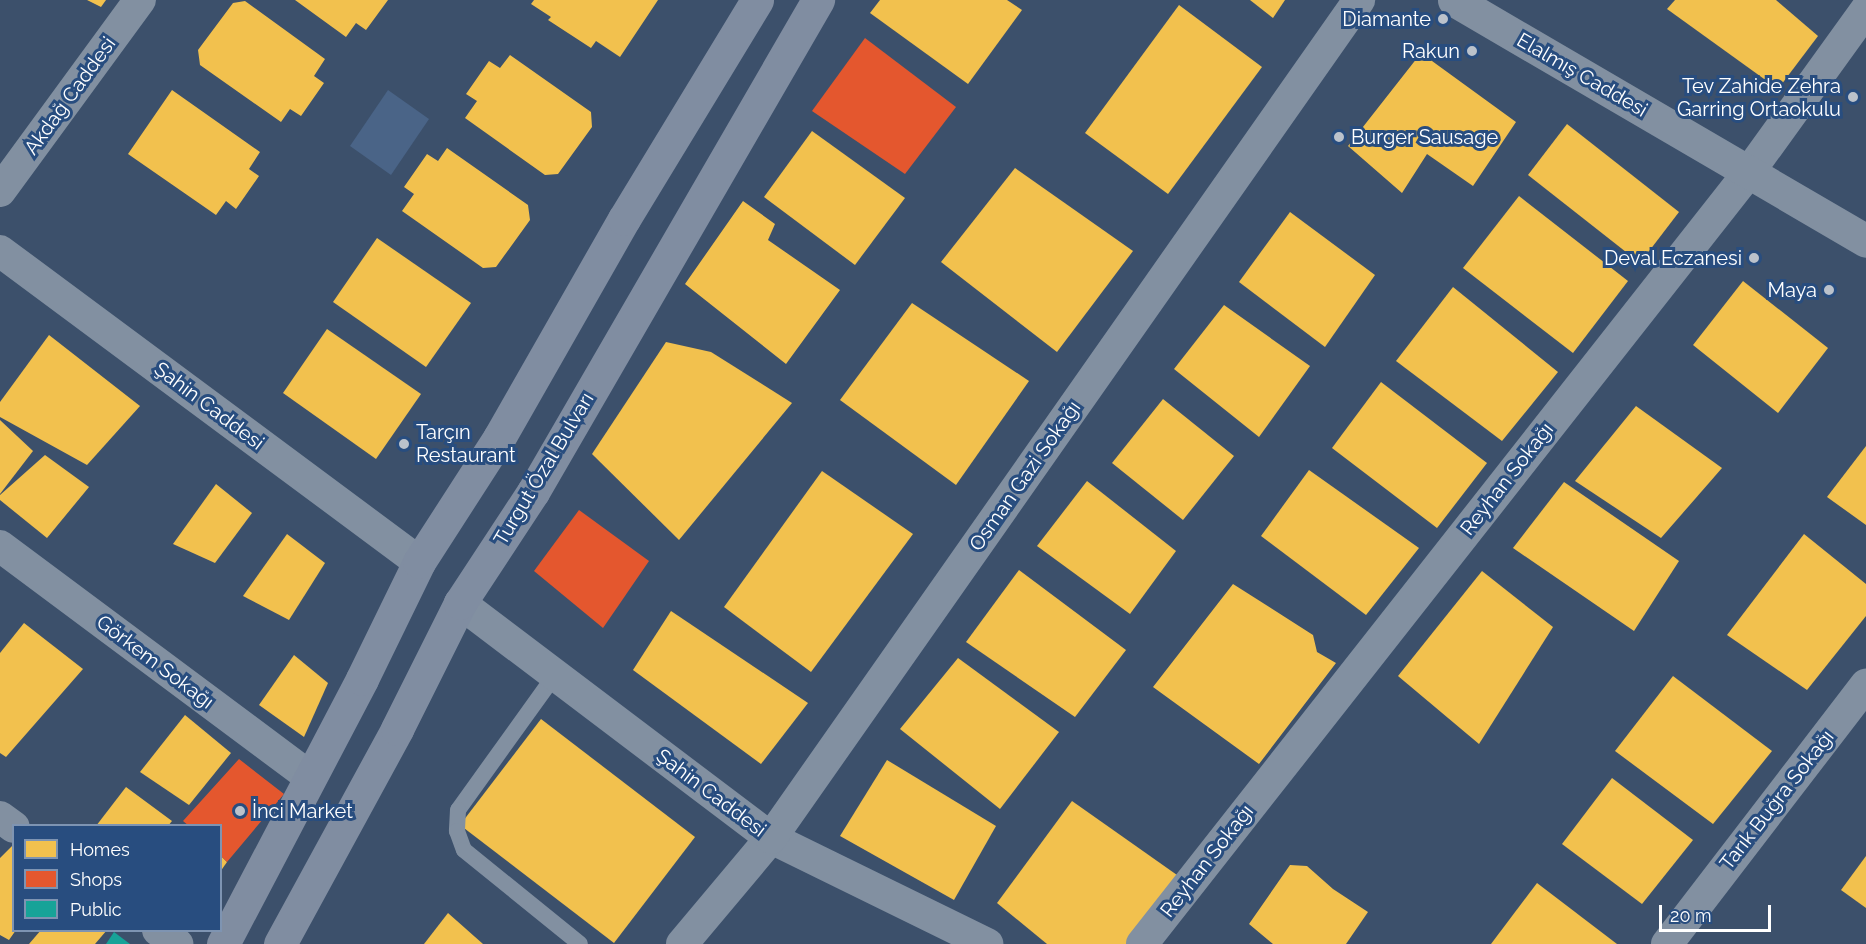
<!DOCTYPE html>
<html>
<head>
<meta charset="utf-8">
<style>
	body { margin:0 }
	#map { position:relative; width:1866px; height:944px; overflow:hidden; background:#3c506b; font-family:Raleway,sans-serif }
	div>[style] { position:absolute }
	.water>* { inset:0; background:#4a6487 }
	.homes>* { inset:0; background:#f2c14e }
	.shops>* { inset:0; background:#e4572e }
	.public>* { inset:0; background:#17a398 }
	.service>* { height:16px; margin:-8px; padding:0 8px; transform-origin:8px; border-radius:8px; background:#8290a1 }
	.minor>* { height:32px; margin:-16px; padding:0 16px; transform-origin:16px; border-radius:16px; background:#8290a1 }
	.tertiary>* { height:33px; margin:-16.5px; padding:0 16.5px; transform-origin:16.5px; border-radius:16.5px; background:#8290a1 }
	.primary>* { height:33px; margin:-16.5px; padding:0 16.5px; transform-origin:16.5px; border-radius:16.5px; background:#808da1 }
	.dots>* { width:16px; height:16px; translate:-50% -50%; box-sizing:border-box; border:3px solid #284d7f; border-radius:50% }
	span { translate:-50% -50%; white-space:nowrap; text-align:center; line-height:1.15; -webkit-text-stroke:6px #284d7f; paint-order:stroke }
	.poi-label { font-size:20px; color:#fff }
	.right { translate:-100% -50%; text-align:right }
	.left { translate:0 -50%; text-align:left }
	.street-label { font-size:20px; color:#fff }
	.legend { position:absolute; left:12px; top:824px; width:210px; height:108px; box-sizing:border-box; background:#284d7f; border:2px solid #7e94b2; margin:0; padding:8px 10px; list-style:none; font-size:18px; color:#fff }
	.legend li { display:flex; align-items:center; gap:12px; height:30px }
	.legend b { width:30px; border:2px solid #7e94b2 }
	.scale { position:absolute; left:1659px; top:905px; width:112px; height:27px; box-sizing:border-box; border:3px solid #fff; border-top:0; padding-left:8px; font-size:18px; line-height:21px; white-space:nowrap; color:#fff; -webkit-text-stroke:4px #284d7f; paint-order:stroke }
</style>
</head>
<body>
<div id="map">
	<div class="water">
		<div style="clip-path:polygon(388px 90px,429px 119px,391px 175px,350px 146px)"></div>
	</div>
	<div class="homes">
		<div style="clip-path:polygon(87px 0,106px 0,101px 7px)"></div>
		<div style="clip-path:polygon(295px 0,388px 0,366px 30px,356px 23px,346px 37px)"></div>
		<div style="clip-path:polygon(534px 0,658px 0,620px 57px,596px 41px,591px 48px,548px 20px,551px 17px,531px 4px)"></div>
		<div style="clip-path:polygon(880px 0,1007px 0,1022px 10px,968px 84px,870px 13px)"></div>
		<div style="clip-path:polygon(1250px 0,1285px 0,1273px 18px)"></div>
		<div style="clip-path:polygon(1675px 0,1776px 0,1818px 36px,1778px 89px,1667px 9px)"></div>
		<div style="clip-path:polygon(245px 1px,325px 59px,314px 76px,324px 83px,301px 116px,290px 109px,281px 122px,200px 65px,198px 50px,233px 3px)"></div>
		<div style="clip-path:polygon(1179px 5px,1262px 67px,1168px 194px,1085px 133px)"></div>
		<div style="clip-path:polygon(1421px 53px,1516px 122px,1473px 186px,1427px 154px,1402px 193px,1348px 146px)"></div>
		<div style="clip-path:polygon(510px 55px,591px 112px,592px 127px,558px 174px,545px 175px,465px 118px,477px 101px,466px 94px,489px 61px,500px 68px)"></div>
		<div style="clip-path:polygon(172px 90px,260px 152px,249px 169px,259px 176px,236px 209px,226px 201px,216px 215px,128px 154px)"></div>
		<div style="clip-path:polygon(1567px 124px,1679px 212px,1640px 263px,1528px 175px)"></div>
		<div style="clip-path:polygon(812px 131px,905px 198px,855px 265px,764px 197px)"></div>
		<div style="clip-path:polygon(447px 148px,528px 205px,530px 220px,496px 267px,483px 268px,402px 211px,414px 194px,404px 187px,427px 154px,438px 161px)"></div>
		<div style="clip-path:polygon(1015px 168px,1133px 251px,1057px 352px,941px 262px)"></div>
		<div style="clip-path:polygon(1519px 196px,1628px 281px,1573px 353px,1463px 268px)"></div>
		<div style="clip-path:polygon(743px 201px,775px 224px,768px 240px,840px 290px,786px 364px,685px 284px)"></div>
		<div style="clip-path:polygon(1290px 212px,1375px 275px,1325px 347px,1239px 282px)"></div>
		<div style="clip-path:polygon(377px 238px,471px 303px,426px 367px,333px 302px)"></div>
		<div style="clip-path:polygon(1743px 281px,1828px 348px,1778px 413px,1693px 345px)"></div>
		<div style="clip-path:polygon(1453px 287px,1558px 372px,1502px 441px,1396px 361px)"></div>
		<div style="clip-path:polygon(912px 303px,1029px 381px,956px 485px,840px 400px)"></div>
		<div style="clip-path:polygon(1224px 305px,1310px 366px,1259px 437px,1174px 369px)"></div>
		<div style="clip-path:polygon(327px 329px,421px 394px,376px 459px,283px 393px)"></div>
		<div style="clip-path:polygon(49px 335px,140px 406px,87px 465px,0 417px,0 402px)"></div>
		<div style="clip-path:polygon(666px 342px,711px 352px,792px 403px,679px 540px,592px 454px)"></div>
		<div style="clip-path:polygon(1381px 382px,1487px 463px,1437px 528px,1332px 448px)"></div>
		<div style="clip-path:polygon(1163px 399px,1234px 456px,1183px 520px,1112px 463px)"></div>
		<div style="clip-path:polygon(1636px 406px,1722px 468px,1661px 538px,1575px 481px)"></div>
		<div style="clip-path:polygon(0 420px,33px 451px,0 494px)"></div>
		<div style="clip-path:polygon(1866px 446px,1866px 525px,1827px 497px)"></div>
		<div style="clip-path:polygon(45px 455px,89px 487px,47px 538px,0 500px,0 495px)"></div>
		<div style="clip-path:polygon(1309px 470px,1419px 548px,1366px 615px,1261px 536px)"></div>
		<div style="clip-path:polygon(822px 471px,913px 534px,811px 672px,724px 607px)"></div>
		<div style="clip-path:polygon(1087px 481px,1176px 551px,1130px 614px,1037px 546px)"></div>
		<div style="clip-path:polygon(1564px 482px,1679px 561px,1634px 631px,1513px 548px)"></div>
		<div style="clip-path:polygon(216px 484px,252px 513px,215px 563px,173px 544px)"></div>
		<div style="clip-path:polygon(287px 534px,325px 563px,289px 620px,243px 596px)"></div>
		<div style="clip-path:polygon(1804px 534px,1866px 584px,1866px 616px,1807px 690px,1727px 635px)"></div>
		<div style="clip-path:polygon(1019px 570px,1126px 650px,1075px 717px,966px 642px)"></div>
		<div style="clip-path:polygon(1482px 571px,1553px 627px,1479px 744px,1398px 676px)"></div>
		<div style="clip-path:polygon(1233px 584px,1313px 635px,1317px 652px,1336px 663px,1259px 764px,1153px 687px)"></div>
		<div style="clip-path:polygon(671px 611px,808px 703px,761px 764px,633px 670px)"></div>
		<div style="clip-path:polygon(24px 623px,83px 669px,6px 757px,0 753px,0 653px)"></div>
		<div style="clip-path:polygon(294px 655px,328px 683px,304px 737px,259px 705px)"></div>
		<div style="clip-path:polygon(958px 658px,1059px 732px,1000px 809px,900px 729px)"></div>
		<div style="clip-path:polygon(1673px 676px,1772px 751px,1713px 824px,1615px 751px)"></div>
		<div style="clip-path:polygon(185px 715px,231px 753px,189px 805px,140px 772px)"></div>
		<div style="clip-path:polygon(541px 719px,695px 837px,614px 943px,460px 825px)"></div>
		<div style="clip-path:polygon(887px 760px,996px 826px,954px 900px,840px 836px)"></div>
		<div style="clip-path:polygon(1612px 778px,1693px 840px,1642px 904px,1562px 844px)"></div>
		<div style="clip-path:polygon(126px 787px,172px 821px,168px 826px,96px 826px)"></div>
		<div style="clip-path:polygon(1072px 801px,1177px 875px,1126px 944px,1047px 944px,997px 903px)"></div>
		<div style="clip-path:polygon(14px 844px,14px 930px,16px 930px,9px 940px,0 935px,0 858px)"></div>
		<div style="clip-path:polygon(220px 855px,227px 862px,220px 872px)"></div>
		<div style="clip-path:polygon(1866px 856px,1866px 908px,1841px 890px)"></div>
		<div style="clip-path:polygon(1290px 865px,1307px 866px,1333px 889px,1368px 912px,1346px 944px,1273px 944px,1249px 924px)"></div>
		<div style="clip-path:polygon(1537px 883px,1617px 944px,1491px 944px)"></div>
		<div style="clip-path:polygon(448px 913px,483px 944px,424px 944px)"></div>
		<div style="clip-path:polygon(41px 930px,107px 930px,95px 944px,29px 944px)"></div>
	</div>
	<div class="shops">
		<div style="clip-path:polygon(865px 38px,956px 107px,905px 174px,812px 111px)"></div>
		<div style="clip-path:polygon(579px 510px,649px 561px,603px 628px,534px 571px)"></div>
		<div style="clip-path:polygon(239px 759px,284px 794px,227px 862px,220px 855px,220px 826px,189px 826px,183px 821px)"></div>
	</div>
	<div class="public">
		<div style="clip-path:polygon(114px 932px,130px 944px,106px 944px)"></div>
	</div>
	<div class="service">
		<div style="left:555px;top:675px;width:166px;rotate:125.7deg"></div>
		<div style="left:458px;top:810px;width:21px;rotate:93deg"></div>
		<div style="left:457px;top:831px;width:20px;rotate:70deg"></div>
		<div style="left:464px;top:850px;width:149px;rotate:39deg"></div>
	</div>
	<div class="minor">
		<div style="left:0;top:191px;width:237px;rotate:-53.8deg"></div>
		<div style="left:0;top:251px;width:522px;rotate:36.58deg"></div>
		<div style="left:0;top:546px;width:387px;rotate:36.7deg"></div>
		<div style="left:460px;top:603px;width:390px;rotate:37.1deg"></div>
		<div style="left:771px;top:838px;width:241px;rotate:26.1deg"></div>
		<div style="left:0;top:817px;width:17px;rotate:36deg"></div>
		<div style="left:158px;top:930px;width:24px;rotate:36deg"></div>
		<div style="left:682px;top:944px;width:138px;rotate:-50deg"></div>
		<div style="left:771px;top:838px;width:1024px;rotate:-54.94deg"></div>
		<div style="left:1142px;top:944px;width:982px;rotate:-51.82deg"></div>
		<div style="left:1749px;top:172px;width:200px;rotate:-54.2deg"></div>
		<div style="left:1667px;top:944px;width:327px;rotate:-52.5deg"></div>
	</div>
	<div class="tertiary">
		<div style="left:1454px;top:0;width:477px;rotate:30.3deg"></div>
	</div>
	<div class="primary">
		<div style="left:223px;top:944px;width:299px;rotate:-62.3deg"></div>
		<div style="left:362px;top:679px;width:130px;rotate:-64deg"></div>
		<div style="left:419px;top:562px;width:148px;rotate:-57.2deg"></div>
		<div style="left:499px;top:438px;width:252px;rotate:-60.3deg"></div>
		<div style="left:624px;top:219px;width:256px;rotate:-58.7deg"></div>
		<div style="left:280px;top:944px;width:245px;rotate:-61.4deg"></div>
		<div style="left:397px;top:729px;width:141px;rotate:-63.4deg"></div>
		<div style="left:460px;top:603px;width:133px;rotate:-56.7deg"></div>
		<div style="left:533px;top:492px;width:569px;rotate:-59.92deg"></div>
	</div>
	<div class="dots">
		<div style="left:1443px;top:19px;background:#bbc2cb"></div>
		<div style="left:1472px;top:51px;background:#bbc2cb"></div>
		<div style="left:1853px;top:97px;background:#bbc2cb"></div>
		<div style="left:1339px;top:137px;background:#bbc2cb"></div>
		<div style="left:1754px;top:258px;background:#bbc2cb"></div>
		<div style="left:1829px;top:290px;background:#bbc2cb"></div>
		<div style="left:404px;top:444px;background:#bbc2cb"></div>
		<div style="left:240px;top:811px;background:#bbc2cb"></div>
	</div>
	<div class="poi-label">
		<span class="right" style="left:1431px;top:19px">Diamante</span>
		<span class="right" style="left:1460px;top:51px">Rakun</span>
		<span class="right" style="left:1841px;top:98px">Tev Zahide Zehra<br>Garring Ortaokulu</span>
		<span class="left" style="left:1351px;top:137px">Burger Sausage</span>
		<span class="right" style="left:1742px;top:258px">Deval Eczanesi</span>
		<span class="right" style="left:1817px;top:290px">Maya</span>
		<span class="left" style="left:416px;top:444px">Tarçın<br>Restaurant</span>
		<span class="left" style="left:252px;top:811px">İnci Market</span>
	</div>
	<div class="street-label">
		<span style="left:1582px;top:75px;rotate:30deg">Elalmış Caddesi</span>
		<span style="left:70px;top:96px;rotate:-54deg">Akdağ Caddesi</span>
		<span style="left:209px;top:406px;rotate:37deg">Şahin Caddesi</span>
		<span style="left:544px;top:469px;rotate:-59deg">Turgut Özal Bulvarı</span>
		<span style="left:1025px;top:476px;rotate:-55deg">Osman Gazi Sokağı</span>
		<span style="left:1507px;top:479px;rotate:-52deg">Reyhan Sokağı</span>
		<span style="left:155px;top:662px;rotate:37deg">Görkem Sokağı</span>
		<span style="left:711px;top:793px;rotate:37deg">Şahin Caddesi</span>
		<span style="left:1777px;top:800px;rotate:-52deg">Tarık Buğra Sokağı</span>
		<span style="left:1207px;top:861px;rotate:-52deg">Reyhan Sokağı</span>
	</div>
	<ul class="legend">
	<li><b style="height:16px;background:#f2c14e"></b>Homes</li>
	<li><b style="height:16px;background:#e4572e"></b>Shops</li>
	<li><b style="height:16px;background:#17a398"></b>Public</li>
	</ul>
	<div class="scale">20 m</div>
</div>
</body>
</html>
